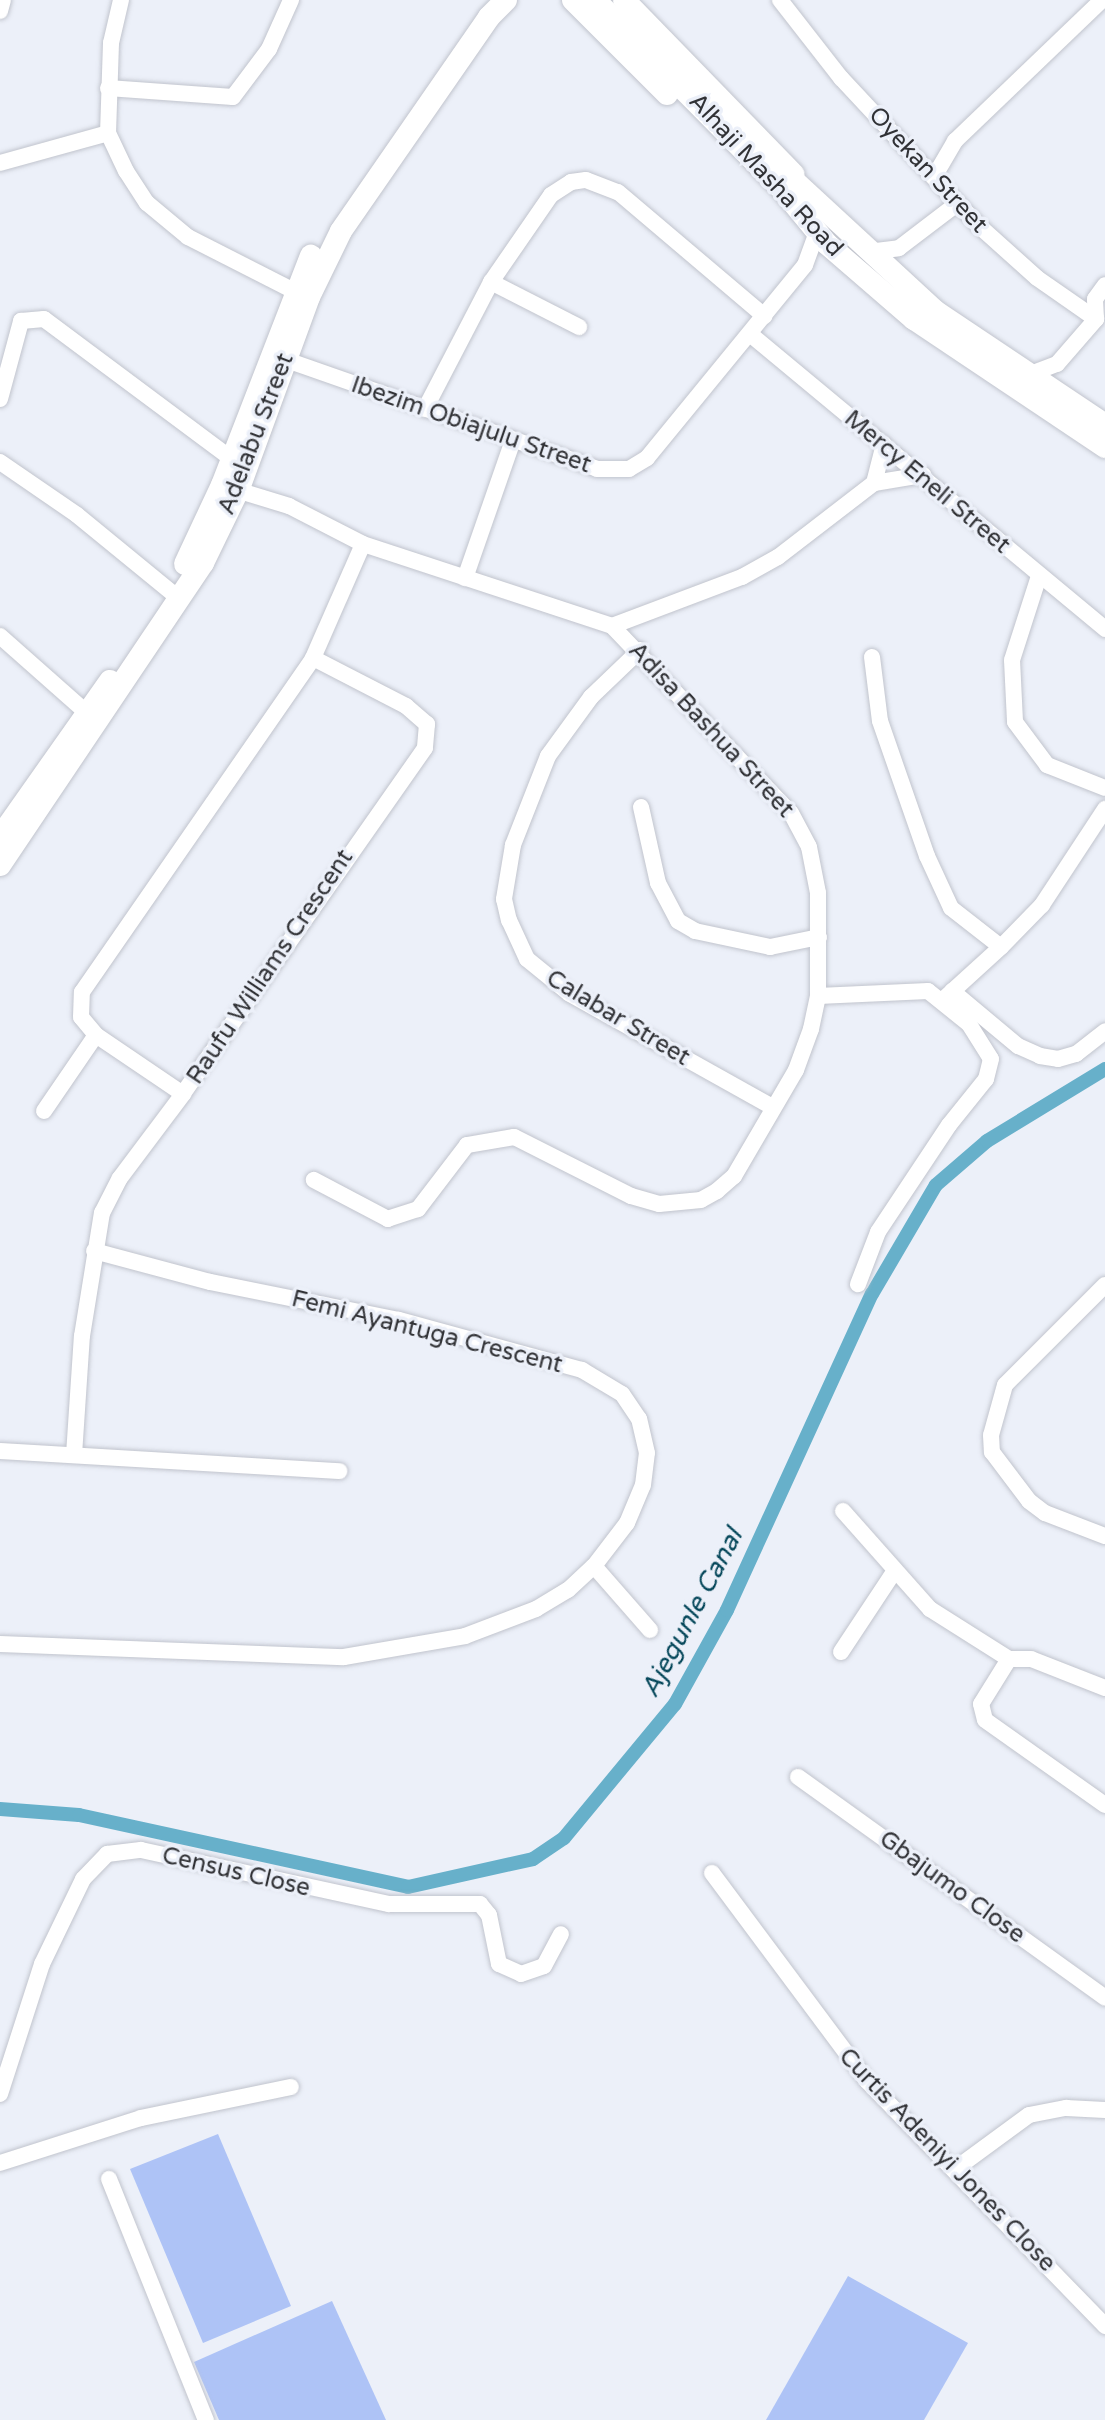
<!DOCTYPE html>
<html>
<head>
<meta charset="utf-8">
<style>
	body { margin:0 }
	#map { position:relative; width:1105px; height:2420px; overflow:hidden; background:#ecf0f9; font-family:"Varela Round",sans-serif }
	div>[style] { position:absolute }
	.green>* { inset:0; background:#aec3f6 }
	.canal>* { height:14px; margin:-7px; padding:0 7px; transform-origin:7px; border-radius:7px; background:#67b0ca }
	.roads { filter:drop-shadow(0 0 2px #c1c4cd) drop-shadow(0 0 2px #c1c4cd) }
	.street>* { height:16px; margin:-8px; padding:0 8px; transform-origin:8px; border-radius:8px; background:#fff }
	.secondary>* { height:22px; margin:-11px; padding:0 11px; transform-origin:11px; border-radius:11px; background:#fff }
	span { translate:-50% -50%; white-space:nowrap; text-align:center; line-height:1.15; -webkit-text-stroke:7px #ecf0f9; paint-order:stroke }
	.street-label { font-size:24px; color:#313236 }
	.water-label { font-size:26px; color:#05475a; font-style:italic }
</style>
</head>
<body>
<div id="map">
	<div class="green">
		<div style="clip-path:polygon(218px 2134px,291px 2306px,203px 2343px,130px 2169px)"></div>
		<div style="clip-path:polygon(848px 2276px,968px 2343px,924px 2420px,766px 2420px)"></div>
		<div style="clip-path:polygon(332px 2301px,386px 2420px,219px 2420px,194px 2362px)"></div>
	</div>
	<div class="canal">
		<div style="left:0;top:1809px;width:79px;rotate:4.3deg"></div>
		<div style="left:79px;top:1815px;width:337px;rotate:12.3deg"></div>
		<div style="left:408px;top:1887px;width:128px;rotate:-12.6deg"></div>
		<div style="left:533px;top:1859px;width:37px;rotate:-34deg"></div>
		<div style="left:564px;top:1838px;width:174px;rotate:-50.4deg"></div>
		<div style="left:675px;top:1704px;width:107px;rotate:-61deg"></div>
		<div style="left:727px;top:1610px;width:348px;rotate:-65.4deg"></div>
		<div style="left:872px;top:1294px;width:126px;rotate:-59.6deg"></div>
		<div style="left:936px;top:1185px;width:67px;rotate:-40.8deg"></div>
		<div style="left:987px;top:1141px;width:138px;rotate:-31.4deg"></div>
	</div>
	<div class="roads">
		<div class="street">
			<div style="left:121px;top:0;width:44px;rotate:103.1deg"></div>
			<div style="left:111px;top:43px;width:90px;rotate:91.9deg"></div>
			<div style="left:108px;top:133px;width:42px;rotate:64.7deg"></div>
			<div style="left:126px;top:171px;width:38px;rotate:57deg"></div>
			<div style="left:147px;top:203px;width:53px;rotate:39.7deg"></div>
			<div style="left:188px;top:237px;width:119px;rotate:27deg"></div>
			<div style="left:780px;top:0;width:99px;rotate:52deg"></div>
			<div style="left:841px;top:78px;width:201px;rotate:47deg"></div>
			<div style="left:978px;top:225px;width:79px;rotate:41.9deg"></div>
			<div style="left:1037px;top:278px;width:72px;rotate:34.8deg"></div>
			<div style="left:0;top:11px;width:11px;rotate:-75deg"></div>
			<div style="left:108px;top:88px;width:125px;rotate:4.1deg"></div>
			<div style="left:233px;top:97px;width:60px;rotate:-53.1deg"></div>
			<div style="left:269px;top:49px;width:54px;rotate:-65.8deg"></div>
			<div style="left:0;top:163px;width:112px;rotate:-15.5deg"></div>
			<div style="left:934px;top:177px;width:42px;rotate:-59.7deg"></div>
			<div style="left:955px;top:141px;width:204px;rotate:-43.8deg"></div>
			<div style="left:868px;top:252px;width:31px;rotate:-7deg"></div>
			<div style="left:899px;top:248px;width:74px;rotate:-37.3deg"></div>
			<div style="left:491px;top:282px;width:99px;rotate:27.1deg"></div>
			<div style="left:750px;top:334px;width:462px;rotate:39.7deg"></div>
			<div style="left:278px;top:357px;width:338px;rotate:19.3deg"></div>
			<div style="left:597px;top:469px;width:32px"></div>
			<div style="left:629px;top:469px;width:21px;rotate:-31deg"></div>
			<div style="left:647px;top:458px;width:249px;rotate:-50.7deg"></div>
			<div style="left:805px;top:265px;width:33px;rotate:-70deg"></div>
			<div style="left:1028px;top:375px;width:31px;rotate:-21deg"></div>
			<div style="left:1057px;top:364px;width:60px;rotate:-49.1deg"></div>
			<div style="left:1096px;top:319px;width:20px;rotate:-93deg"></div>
			<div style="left:1095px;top:299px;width:17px;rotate:-54deg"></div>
			<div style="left:0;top:399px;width:81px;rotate:-74.9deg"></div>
			<div style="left:21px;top:321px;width:23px;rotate:-5deg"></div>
			<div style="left:44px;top:319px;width:234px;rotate:36.7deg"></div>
			<div style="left:425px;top:409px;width:143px;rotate:-62.5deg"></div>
			<div style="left:491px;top:282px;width:106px;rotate:-55.4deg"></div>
			<div style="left:551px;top:195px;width:24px;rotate:-33deg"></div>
			<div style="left:571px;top:182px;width:15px;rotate:-8deg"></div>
			<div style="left:586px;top:180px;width:34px;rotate:21deg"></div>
			<div style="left:618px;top:192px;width:192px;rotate:40.3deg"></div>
			<div style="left:0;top:462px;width:93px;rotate:34.5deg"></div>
			<div style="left:77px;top:515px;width:134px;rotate:39.3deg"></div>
			<div style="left:874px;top:483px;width:40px;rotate:-75.6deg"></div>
			<div style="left:227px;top:487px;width:65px;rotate:17deg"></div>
			<div style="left:289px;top:506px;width:83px;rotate:27.2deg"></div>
			<div style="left:363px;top:544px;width:262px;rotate:18.2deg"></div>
			<div style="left:612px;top:626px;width:259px;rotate:46.3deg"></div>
			<div style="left:791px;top:813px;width:38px;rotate:62deg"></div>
			<div style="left:809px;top:847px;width:47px;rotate:78.9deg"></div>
			<div style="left:818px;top:893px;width:103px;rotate:90deg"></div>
			<div style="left:818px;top:996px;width:34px;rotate:102deg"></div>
			<div style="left:811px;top:1029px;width:44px;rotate:110.1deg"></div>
			<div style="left:796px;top:1070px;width:123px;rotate:120.3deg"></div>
			<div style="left:734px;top:1176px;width:23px;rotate:139deg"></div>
			<div style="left:717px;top:1191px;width:18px;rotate:151deg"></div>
			<div style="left:701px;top:1200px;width:42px;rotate:174.6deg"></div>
			<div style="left:659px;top:1204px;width:29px;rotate:-164deg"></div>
			<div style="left:631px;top:1196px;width:131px;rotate:-153.2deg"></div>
			<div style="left:514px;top:1137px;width:48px;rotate:170.3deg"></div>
			<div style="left:467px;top:1145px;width:81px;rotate:127.4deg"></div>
			<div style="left:418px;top:1209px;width:32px;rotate:162deg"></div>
			<div style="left:388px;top:1219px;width:84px;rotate:-152.2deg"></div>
			<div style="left:1039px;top:576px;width:88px;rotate:107.8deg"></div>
			<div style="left:1012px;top:660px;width:62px;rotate:87.2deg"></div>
			<div style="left:1015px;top:722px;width:54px;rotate:53.3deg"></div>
			<div style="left:1047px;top:765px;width:62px;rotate:21.6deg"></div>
			<div style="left:465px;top:578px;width:146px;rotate:-70.8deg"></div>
			<div style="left:612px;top:626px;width:139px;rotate:-20.7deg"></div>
			<div style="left:742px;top:577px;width:41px;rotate:-29.1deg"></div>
			<div style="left:778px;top:557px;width:121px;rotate:-37.6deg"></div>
			<div style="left:874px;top:483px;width:50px;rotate:-9.3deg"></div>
			<div style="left:0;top:636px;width:127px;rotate:41.5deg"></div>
			<div style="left:640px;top:650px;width:68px;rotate:136.2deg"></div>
			<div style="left:591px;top:697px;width:73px;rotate:126.1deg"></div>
			<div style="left:548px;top:756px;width:96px;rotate:111.5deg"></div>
			<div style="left:513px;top:845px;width:55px;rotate:99.5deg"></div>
			<div style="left:504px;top:899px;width:22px;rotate:77deg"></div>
			<div style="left:509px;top:920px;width:43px;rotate:65.2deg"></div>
			<div style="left:527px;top:959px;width:55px;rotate:39.1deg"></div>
			<div style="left:570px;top:994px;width:231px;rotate:29.2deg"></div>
			<div style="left:872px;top:657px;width:64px;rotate:82.9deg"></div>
			<div style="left:880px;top:721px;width:143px;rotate:70.8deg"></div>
			<div style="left:927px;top:856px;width:57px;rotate:65.2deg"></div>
			<div style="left:951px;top:908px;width:63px;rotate:38deg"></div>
			<div style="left:1001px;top:947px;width:59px;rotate:-45.7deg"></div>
			<div style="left:1042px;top:905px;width:115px;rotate:-56.7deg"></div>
			<div style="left:313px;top:658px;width:105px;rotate:27.3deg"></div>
			<div style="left:406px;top:706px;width:28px;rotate:41deg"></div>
			<div style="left:427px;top:724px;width:24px;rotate:95deg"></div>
			<div style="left:425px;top:748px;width:422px;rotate:125deg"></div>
			<div style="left:183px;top:1094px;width:105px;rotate:-145.9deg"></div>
			<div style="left:96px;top:1035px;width:23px;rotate:-130deg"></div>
			<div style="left:81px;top:1017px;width:25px;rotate:-88deg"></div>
			<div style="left:82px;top:992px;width:406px;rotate:-55.3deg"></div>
			<div style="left:313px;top:658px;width:124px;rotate:-66.3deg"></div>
			<div style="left:641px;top:807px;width:78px;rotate:77.4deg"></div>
			<div style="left:658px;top:883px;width:43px;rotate:62.2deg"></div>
			<div style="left:678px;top:921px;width:20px;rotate:30deg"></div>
			<div style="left:695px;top:931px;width:77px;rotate:12deg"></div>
			<div style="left:770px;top:947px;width:50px;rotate:-11.5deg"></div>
			<div style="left:952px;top:991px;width:86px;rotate:39.8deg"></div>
			<div style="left:1018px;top:1046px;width:24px;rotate:24deg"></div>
			<div style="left:1040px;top:1056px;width:18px;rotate:9deg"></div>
			<div style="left:1058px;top:1059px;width:19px;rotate:-16deg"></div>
			<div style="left:1076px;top:1054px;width:37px;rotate:-38deg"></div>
			<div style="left:818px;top:996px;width:110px;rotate:-2.6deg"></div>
			<div style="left:928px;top:991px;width:53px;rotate:38.8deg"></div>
			<div style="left:969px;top:1024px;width:41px;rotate:57.8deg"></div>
			<div style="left:991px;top:1059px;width:21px;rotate:104deg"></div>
			<div style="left:986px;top:1079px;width:59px;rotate:128.8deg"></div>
			<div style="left:949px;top:1125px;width:128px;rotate:123.6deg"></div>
			<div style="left:878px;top:1232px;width:56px;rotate:111deg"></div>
			<div style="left:946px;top:997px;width:74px;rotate:-42.3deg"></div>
			<div style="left:44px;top:1111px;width:92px;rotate:-55.6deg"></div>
			<div style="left:1105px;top:1285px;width:141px;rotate:135deg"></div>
			<div style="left:1005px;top:1385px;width:52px;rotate:105.6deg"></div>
			<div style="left:991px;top:1435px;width:17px;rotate:87deg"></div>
			<div style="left:992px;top:1452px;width:61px;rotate:52.9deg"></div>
			<div style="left:1029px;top:1501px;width:20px;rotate:37deg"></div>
			<div style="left:1045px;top:1513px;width:64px;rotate:21deg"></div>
			<div style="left:0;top:1451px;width:340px;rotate:3.4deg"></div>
			<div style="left:74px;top:1455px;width:119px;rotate:-86.2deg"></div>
			<div style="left:82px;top:1336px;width:125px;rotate:-80.8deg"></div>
			<div style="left:102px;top:1213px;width:39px;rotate:-63deg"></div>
			<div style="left:120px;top:1178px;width:105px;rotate:-53.1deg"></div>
			<div style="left:843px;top:1511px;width:131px;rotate:48.4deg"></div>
			<div style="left:930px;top:1609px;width:93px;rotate:32.3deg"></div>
			<div style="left:594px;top:1566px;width:85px;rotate:48.8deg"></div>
			<div style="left:0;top:1644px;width:344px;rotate:2.2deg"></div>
			<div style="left:344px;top:1657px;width:123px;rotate:-9.8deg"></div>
			<div style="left:465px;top:1636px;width:76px;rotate:-20.8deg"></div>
			<div style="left:536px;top:1609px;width:37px;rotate:-31deg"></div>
			<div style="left:568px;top:1590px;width:35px;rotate:-43deg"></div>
			<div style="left:594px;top:1566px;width:54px;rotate:-52.5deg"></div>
			<div style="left:627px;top:1523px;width:41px;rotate:-67.2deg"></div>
			<div style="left:643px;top:1485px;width:32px;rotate:-83deg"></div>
			<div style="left:647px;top:1453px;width:35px;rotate:-103deg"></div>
			<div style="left:639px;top:1419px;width:30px;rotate:-124deg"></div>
			<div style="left:622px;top:1394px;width:47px;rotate:-149deg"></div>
			<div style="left:582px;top:1370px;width:190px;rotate:-164.7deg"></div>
			<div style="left:399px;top:1320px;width:193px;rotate:-168.6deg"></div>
			<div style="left:210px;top:1282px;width:120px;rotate:-165deg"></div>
			<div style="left:841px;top:1652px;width:96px;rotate:-56.5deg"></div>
			<div style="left:1105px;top:1688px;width:79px;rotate:-158.6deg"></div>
			<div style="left:1031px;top:1659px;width:22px;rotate:180deg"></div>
			<div style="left:1009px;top:1659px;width:53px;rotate:121.9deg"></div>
			<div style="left:981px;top:1704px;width:16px;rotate:76deg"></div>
			<div style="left:985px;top:1720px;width:147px;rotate:35.3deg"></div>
			<div style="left:798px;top:1777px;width:378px;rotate:35.7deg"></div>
			<div style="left:712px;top:1873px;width:259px;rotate:53.3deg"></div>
			<div style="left:867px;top:2081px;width:342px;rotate:45.8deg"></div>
			<div style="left:0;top:2094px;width:137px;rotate:-72.1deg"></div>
			<div style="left:42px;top:1964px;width:94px;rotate:-64.2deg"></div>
			<div style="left:83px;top:1879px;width:35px;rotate:-46deg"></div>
			<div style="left:107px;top:1854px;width:34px;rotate:-7deg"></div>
			<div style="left:141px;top:1850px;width:254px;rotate:12.3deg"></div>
			<div style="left:389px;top:1904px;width:91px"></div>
			<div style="left:480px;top:1904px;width:14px;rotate:51deg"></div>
			<div style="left:489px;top:1915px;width:50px;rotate:78.5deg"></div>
			<div style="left:499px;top:1964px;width:24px;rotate:24deg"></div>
			<div style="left:521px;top:1974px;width:24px;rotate:-19deg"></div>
			<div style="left:544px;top:1966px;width:36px;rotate:-62deg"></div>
			<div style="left:0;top:2163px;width:148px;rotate:-17.7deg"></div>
			<div style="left:141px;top:2118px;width:153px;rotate:-11.7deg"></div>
			<div style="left:954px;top:2170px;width:93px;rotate:-36.3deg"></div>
			<div style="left:1029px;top:2115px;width:38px;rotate:-11deg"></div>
			<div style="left:1066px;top:2108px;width:39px;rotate:3deg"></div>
			<div style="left:109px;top:2179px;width:260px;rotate:68.1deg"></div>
		</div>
		<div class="secondary">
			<div style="left:573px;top:0;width:133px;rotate:45deg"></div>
			<div style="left:595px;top:0;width:264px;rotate:45.3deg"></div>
			<div style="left:781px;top:188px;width:72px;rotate:50.6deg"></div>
			<div style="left:827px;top:244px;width:115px;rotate:40.8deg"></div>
			<div style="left:914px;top:319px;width:230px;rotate:33.8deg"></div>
			<div style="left:624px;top:0;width:243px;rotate:45.8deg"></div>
			<div style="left:778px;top:166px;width:214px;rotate:42.7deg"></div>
			<div style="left:935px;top:311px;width:205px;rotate:33.8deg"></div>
			<div style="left:185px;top:564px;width:87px;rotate:-64.9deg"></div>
			<div style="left:222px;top:485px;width:246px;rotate:-68.8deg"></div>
			<div style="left:0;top:837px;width:191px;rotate:-54.8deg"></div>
			<div style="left:0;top:865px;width:364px;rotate:-56.1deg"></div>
			<div style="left:203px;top:563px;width:80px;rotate:-64.1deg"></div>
			<div style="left:238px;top:491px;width:207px;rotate:-69.9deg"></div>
			<div style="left:309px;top:297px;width:73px;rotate:-64.1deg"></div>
			<div style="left:341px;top:231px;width:260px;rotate:-55.3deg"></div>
			<div style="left:489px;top:17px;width:24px;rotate:-45deg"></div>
		</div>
	</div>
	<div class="street-label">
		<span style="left:928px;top:170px;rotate:47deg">Oyekan Street</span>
		<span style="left:766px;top:175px;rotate:47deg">Alhaji Masha Road</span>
		<span style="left:471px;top:425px;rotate:19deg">Ibezim Obiajulu Street</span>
		<span style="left:256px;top:434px;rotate:-69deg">Adelabu Street</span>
		<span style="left:927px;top:482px;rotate:40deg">Mercy Eneli Street</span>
		<span style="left:711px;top:730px;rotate:47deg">Adisa Bashua Street</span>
		<span style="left:270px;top:967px;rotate:-56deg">Raufu Williams Crescent</span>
		<span style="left:618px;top:1018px;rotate:31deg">Calabar Street</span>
		<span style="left:427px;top:1332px;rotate:14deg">Femi Ayantuga Crescent</span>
		<span style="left:236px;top:1872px;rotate:13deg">Census Close</span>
		<span style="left:952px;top:1887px;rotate:36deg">Gbajumo Close</span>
		<span style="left:947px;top:2160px;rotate:46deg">Curtis Adeniyi Jones Close</span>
	</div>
	<div class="water-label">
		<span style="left:692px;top:1613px;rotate:-62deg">Ajegunle Canal</span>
	</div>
</div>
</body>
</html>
